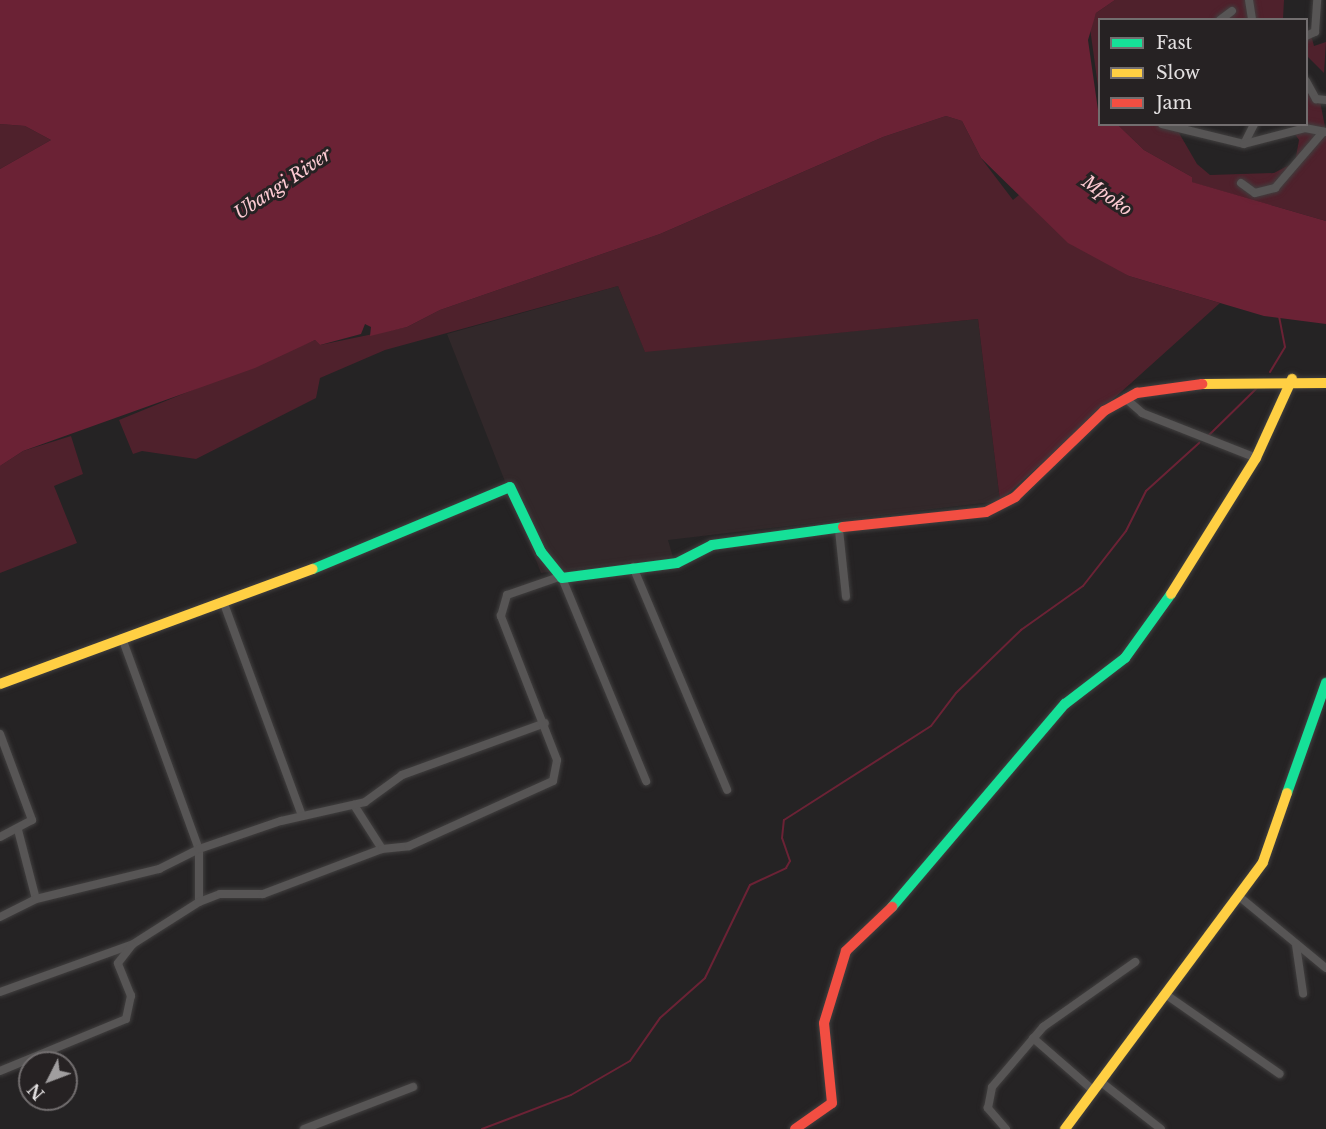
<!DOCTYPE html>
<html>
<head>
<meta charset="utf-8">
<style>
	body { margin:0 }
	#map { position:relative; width:1326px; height:1129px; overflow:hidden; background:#252324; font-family:"Libre Baskerville",serif }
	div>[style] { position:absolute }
	.built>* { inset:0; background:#32282a }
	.green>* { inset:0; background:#4f212c }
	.water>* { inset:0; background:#6b2235 }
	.stream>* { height:2px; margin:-1px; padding:0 1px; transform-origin:1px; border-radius:1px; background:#6b2235 }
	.roads { filter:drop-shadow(0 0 2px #413f3f) drop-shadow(0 0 2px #413f3f) }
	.street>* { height:8px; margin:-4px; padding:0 4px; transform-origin:4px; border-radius:4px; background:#575555 }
	.fast>* { height:10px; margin:-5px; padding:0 5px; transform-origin:5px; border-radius:5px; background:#16e098 }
	.slow>* { height:10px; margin:-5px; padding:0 5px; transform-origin:5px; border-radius:5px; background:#ffcf43 }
	.jam>* { height:10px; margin:-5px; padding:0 5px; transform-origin:5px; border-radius:5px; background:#f24e42 }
	span { translate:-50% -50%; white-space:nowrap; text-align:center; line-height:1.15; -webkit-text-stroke:6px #262223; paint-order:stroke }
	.water-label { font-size:18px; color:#fccad2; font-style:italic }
	.legend { position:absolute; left:1098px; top:18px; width:210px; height:108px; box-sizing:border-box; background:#262223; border:2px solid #726e6f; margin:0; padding:8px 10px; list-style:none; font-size:18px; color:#e3e0e1 }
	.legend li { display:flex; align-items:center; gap:12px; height:30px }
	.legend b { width:30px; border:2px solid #726e6f }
	.north { position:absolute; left:18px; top:1051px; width:60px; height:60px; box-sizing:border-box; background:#262223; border:2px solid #726e6f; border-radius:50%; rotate:228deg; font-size:16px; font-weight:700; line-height:24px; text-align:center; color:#e3e0e1 }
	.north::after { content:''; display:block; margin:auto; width:21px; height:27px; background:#a09e9f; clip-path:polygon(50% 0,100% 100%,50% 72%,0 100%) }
</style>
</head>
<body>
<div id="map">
	<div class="built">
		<div style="clip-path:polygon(618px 286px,645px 351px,978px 319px,1000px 501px,668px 540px,673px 557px,541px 573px,447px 334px)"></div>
	</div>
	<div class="green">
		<div style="clip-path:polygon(1115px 0,1284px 0,1283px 19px,1100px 20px,1099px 94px,1090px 28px,1096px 13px)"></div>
		<div style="clip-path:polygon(1311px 35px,1314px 46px,1326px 42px,1324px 73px,1307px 56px,1306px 36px)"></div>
		<div style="clip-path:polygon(1307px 85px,1320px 101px,1326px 132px,1326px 221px,1191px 182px,1192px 177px,1144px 150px,1118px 125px,1189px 125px,1179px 133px,1197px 164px,1210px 175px,1274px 173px,1295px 162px,1299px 140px,1293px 131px,1306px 124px)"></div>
		<div style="clip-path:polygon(946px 116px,962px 121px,981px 158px,1013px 200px,1019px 195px,1129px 276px,1220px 303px,1000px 501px,978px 319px,645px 352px,618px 286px,385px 350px,320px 378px,316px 398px,196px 459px,142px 451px,133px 454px,119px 420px,315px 340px,320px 345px,407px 327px,440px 310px,660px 234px,883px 137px)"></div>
		<div style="clip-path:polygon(0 124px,25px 126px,51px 140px,0 169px)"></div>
		<div style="clip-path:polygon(71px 436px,83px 474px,54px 486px,77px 543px,0 573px,0 466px,23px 451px)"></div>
	</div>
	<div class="water">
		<div style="clip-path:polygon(0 0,1115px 0,1096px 13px,1088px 40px,1100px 124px,1118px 125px,1144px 150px,1192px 177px,1192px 182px,1326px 221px,1326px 324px,1264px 316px,1129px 276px,1068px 243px,981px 158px,962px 121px,946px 116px,883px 137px,660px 234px,440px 310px,407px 327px,370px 336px,371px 327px,365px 324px,361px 334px,320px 345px,315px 340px,255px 368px,23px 451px,0 466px,0 169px,51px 140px,25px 126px,0 124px)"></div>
	</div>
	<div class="stream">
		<div style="left:1270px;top:372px;width:29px;rotate:-59deg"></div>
		<div style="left:1285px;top:347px;width:31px;rotate:-101deg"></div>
		<div style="left:1208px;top:436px;width:71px;rotate:-44.4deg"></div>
		<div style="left:482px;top:1129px;width:95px;rotate:-20.9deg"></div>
		<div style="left:571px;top:1095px;width:68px;rotate:-30deg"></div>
		<div style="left:630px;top:1061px;width:52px;rotate:-55.1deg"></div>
		<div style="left:660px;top:1018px;width:60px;rotate:-41.6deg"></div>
		<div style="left:705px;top:978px;width:103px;rotate:-64.2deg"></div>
		<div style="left:750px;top:885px;width:40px;rotate:-25deg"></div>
		<div style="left:786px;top:868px;width:8px;rotate:-60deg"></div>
		<div style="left:790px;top:861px;width:24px;rotate:-109deg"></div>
		<div style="left:782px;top:838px;width:18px;rotate:-84deg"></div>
		<div style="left:784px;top:820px;width:174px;rotate:-32.6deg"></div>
		<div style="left:931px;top:726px;width:41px;rotate:-52.9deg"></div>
		<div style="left:956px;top:693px;width:91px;rotate:-44.1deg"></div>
		<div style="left:1021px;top:630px;width:76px;rotate:-35.4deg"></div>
		<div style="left:1083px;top:586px;width:70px;rotate:-52deg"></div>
		<div style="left:1126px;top:531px;width:45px;rotate:-63.4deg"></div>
		<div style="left:1146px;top:491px;width:72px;rotate:-42.2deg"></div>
	</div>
	<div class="roads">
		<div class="street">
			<div style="left:1249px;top:0;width:20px;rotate:81deg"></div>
			<div style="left:1220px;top:20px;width:15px;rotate:-37deg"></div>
			<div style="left:1306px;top:36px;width:10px;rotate:-24deg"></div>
			<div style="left:1315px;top:32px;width:32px;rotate:-86deg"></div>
			<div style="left:1306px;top:81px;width:21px;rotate:61deg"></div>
			<div style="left:1316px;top:99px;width:10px;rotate:6deg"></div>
			<div style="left:1162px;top:124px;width:84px;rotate:13.7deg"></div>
			<div style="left:1244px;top:144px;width:22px;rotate:-63deg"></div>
			<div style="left:1244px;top:144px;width:63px;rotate:-14.7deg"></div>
			<div style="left:1305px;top:128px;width:21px;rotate:11deg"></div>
			<div style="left:1241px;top:183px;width:17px;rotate:36deg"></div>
			<div style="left:1255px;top:193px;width:21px;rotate:-14deg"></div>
			<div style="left:1275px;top:188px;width:74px;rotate:-49.4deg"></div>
			<div style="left:1125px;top:398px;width:23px;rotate:41deg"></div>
			<div style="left:1142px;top:413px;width:123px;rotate:21.5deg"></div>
			<div style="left:839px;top:530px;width:67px;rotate:84deg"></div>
			<div style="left:633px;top:567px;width:242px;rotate:67.1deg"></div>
			<div style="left:562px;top:578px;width:220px;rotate:67.5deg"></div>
			<div style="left:223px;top:601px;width:229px;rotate:69.8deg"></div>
			<div style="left:122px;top:638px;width:225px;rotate:70deg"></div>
			<div style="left:199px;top:849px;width:53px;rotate:90deg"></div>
			<div style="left:0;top:734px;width:92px;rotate:69.6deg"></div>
			<div style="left:32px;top:820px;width:36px;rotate:152deg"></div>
			<div style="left:354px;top:805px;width:52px;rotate:57.5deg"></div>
			<div style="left:18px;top:830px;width:71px;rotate:75.4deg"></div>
			<div style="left:1241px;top:898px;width:110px;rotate:39.5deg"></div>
			<div style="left:0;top:917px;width:40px;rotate:-26.6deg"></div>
			<div style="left:36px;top:899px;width:127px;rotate:-13.7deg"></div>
			<div style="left:159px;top:869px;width:45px;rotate:-26.6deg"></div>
			<div style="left:199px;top:849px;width:87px;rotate:-18.9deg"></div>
			<div style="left:281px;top:821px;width:86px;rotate:-12.7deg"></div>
			<div style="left:365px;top:802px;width:46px;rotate:-36.1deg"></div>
			<div style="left:402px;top:775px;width:152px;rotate:-20deg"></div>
			<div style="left:1296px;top:945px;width:49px;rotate:81.7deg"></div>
			<div style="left:0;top:992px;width:141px;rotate:-19.8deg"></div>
			<div style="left:133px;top:944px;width:78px;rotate:-32.5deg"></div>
			<div style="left:199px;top:902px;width:22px;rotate:-21deg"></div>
			<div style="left:220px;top:894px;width:43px"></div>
			<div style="left:263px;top:894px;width:127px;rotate:-20.7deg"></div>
			<div style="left:382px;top:849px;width:27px;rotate:-6deg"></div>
			<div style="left:409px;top:846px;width:158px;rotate:-24.3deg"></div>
			<div style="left:553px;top:781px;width:21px;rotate:-79deg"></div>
			<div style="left:557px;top:760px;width:155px;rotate:-111.3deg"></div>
			<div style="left:501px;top:616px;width:22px;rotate:-74deg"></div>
			<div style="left:507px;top:595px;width:55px;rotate:-19.1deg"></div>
			<div style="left:1168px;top:996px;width:136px;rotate:34.9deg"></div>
			<div style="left:1033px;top:1038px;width:81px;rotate:41deg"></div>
			<div style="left:0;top:1071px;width:136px;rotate:-22.4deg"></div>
			<div style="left:126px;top:1019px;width:24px;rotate:-78deg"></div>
			<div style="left:131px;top:996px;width:35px;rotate:-112deg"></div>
			<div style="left:118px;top:963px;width:23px;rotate:-52deg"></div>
			<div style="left:1101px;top:1082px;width:76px;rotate:38.1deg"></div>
			<div style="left:304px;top:1129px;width:117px;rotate:-21.1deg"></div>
			<div style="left:1006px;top:1129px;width:28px;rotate:-131deg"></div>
			<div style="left:988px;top:1108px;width:21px;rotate:-79deg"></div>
			<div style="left:992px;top:1087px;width:79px;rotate:-49.6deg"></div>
			<div style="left:1043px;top:1027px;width:113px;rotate:-35.2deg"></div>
		</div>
		<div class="fast">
			<div style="left:313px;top:569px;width:213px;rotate:-22.6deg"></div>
			<div style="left:510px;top:487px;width:72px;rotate:64.5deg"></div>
			<div style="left:541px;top:552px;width:33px;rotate:51deg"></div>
			<div style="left:562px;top:578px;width:116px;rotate:-7.4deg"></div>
			<div style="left:677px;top:563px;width:39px;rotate:-27deg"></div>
			<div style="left:712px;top:545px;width:132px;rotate:-7.8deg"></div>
			<div style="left:1287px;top:793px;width:117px;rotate:-70.5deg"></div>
			<div style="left:892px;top:907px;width:267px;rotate:-49.6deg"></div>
			<div style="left:1065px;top:704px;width:76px;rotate:-37.5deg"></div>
			<div style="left:1125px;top:658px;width:79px;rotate:-54.3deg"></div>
		</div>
		<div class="slow">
			<div style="left:1202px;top:384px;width:124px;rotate:-0.5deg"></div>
			<div style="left:1171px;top:594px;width:160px;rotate:-58deg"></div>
			<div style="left:1256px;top:458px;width:87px;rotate:-65.5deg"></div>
			<div style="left:0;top:684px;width:333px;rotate:-20.2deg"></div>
			<div style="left:1065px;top:1129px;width:332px;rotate:-53.4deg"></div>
			<div style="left:1263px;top:862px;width:73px;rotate:-70.8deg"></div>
		</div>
		<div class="jam">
			<div style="left:843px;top:527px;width:144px;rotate:-6deg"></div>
			<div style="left:986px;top:512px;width:33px;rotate:-27deg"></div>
			<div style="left:1015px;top:497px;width:124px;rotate:-44deg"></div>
			<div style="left:1104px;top:411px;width:38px;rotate:-29deg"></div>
			<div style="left:1137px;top:393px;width:66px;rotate:-7.9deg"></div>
			<div style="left:795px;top:1129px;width:45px;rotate:-35.1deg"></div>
			<div style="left:832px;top:1103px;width:80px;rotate:-95.7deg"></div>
			<div style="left:824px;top:1023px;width:75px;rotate:-73deg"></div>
			<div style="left:846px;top:951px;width:64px;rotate:-43.7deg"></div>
		</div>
	</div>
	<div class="water-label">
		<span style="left:283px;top:184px;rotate:-34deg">Ubangi River</span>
		<span style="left:1107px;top:196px;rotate:35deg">Mpoko</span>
	</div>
	<ul class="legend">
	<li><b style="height:8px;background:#16e098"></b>Fast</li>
	<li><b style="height:8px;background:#ffcf43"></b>Slow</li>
	<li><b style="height:8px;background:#f24e42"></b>Jam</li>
	</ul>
	<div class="north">N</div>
</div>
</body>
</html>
